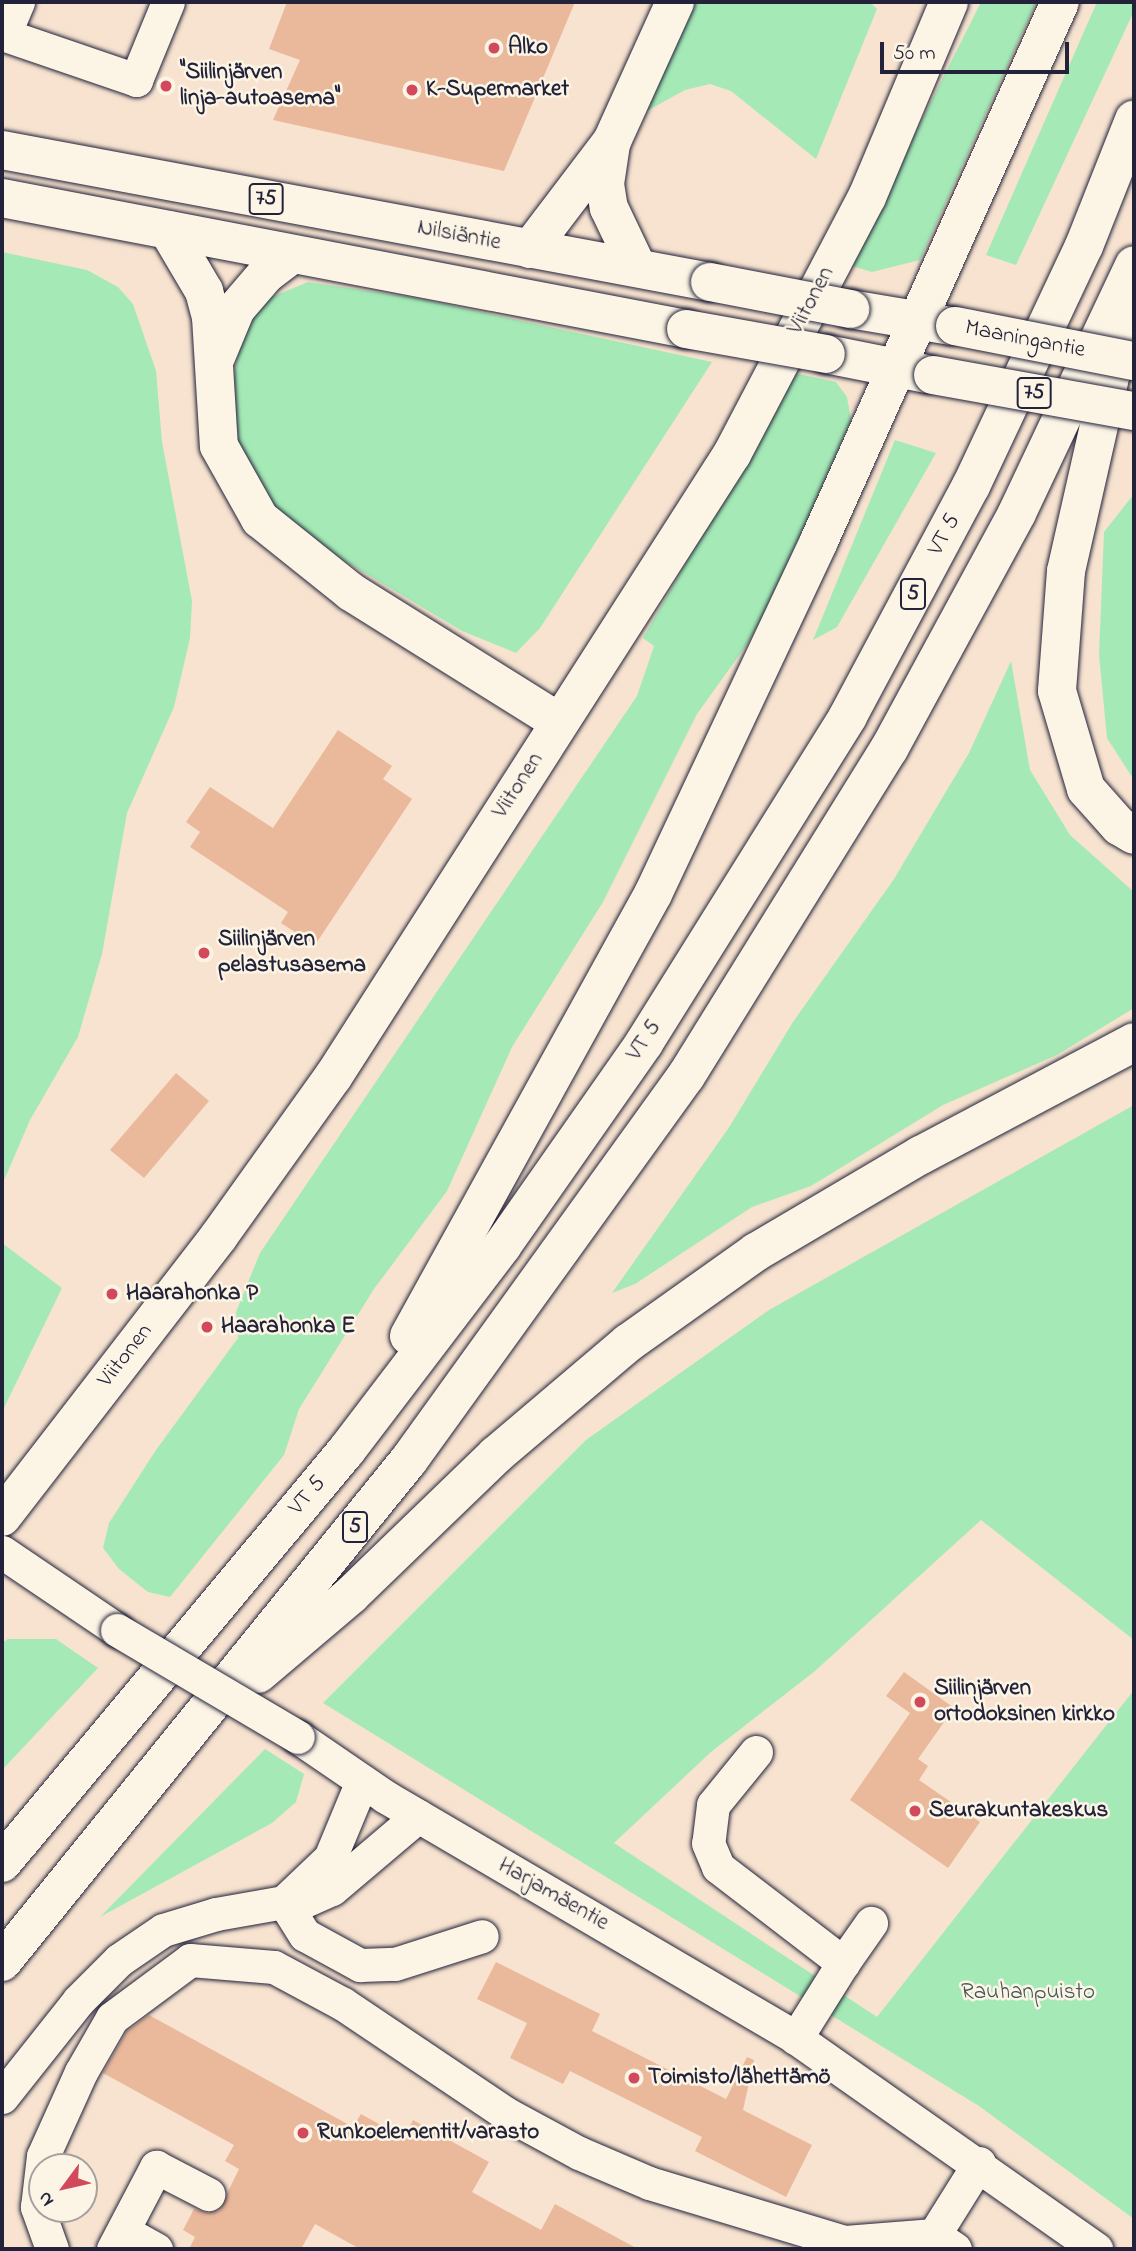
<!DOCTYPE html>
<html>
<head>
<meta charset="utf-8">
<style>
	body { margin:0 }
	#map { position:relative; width:1136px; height:2251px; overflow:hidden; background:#f7e3cf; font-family:"Indie Flower",sans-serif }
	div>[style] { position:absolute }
	.green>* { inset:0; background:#a5eab6 }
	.building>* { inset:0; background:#eab99b }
	.roads { filter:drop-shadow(0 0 2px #22223b) drop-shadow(0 0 2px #22223b) }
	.minor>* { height:33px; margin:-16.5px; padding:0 16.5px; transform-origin:16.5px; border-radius:16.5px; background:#fcf5e5 }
	.major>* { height:38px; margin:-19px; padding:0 19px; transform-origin:19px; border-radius:19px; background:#fcf5e5 }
	.highway>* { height:38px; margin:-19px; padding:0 19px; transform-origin:19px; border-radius:19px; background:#fcf5e5 }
	.bridges { filter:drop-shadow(0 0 2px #22223b) drop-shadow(0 0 2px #22223b) }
	.minor-bridge>* { height:33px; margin:-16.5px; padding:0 16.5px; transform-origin:16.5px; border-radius:16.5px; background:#fcf5e5 }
	.major-bridge>* { height:38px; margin:-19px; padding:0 19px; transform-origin:19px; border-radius:19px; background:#fcf5e5 }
	.dots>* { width:19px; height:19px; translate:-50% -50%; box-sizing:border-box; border:4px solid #fcf5e5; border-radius:50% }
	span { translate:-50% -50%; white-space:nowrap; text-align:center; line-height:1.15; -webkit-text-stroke:5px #fcf5e5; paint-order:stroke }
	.shield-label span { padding:2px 5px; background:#fcf5e5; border:2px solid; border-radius:5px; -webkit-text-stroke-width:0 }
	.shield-label { font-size:21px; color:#22223b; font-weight:700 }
	.poi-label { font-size:23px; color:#22223b; font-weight:700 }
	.left { translate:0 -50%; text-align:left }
	.street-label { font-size:23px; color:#22223b }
	.park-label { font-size:23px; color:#43545a }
	.frame { position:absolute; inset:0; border:4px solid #22223b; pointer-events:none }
	.north { position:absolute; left:28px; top:2153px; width:70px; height:70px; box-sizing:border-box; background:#fcf5e5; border:2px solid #a5a1a1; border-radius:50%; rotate:237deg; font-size:19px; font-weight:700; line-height:28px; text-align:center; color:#22223b }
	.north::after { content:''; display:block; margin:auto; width:24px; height:32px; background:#d1495b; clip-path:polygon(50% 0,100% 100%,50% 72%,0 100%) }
	.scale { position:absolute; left:880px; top:42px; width:189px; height:32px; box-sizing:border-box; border:4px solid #22223b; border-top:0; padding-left:9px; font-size:21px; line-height:24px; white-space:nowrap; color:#22223b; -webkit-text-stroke:5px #fcf5e5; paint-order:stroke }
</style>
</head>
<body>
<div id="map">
	<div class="green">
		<div style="clip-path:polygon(696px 2px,870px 2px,877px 9px,816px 159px,731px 91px,710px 84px,685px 90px,645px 112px)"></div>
		<div style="clip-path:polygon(981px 2px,1036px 2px,920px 260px,872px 272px,849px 265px)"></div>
		<div style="clip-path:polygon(1097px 2px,1134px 2px,1134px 11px,1016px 265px,986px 255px)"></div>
		<div style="clip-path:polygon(2px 252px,87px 270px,118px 287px,133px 304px,156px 371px,162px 442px,192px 601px,190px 638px,174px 707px,127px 813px,102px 954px,78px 1037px,30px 1120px,2px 1185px)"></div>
		<div style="clip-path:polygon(308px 282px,416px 298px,712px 362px,540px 628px,516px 653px,462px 631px,308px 539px,273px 507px,239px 451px,230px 409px,239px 342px,262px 301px)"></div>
		<div style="clip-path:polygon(794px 373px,836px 382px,847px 397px,851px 420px,775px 595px,748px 643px,697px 714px,603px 902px,512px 1047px,447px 1191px,374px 1289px,299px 1409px,284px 1455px,170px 1597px,148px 1592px,119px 1569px,103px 1548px,109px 1523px,156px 1450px,238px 1338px,236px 1312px,260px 1253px,637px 696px,654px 646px,643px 638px)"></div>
		<div style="clip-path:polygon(895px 440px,936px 453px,837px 627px,813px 640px)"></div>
		<div style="clip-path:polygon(1134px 494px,1134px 780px,1107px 738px,1099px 655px,1104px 532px)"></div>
		<div style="clip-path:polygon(1011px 661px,1030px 770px,1070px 835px,1134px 892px,1134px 1008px,1057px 1055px,943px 1105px,811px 1186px,752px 1207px,635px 1284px,612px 1293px,728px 1129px,793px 1022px,894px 879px,969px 753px)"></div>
		<div style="clip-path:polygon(1134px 1105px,1134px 1640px,981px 1520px,815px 1671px,711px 1752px,614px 1843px,877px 2017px,1134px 1690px,1134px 2219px,979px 2106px,323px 1703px,586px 1440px,769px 1310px)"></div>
		<div style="clip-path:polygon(2px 1243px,62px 1288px,2px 1412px)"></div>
		<div style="clip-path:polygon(8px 1639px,56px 1639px,98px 1668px,2px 1770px,2px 1643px)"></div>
		<div style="clip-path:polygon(265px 1749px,304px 1774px,296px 1802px,272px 1823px,100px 1917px)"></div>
	</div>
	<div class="building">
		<div style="clip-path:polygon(287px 2px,575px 2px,504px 171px,273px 120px,300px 60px,269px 49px)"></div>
		<div style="clip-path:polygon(338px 730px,392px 766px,383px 779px,412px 799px,315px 945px,281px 923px,288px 912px,190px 847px,200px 832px,186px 822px,210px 787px,273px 828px)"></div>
		<div style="clip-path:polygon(176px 1073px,209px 1101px,144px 1178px,110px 1150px)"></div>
		<div style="clip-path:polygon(904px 1672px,954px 1708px,918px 1759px,928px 1766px,919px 1780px,980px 1822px,948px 1868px,850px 1800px,910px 1713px,886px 1696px)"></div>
		<div style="clip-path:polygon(496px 1962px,600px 2014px,592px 2031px,726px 2099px,747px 2057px,754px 2060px,743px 2110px,812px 2145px,786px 2197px,695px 2151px,702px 2137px,570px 2071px,563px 2084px,510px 2058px,527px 2023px,477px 1999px)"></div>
		<div style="clip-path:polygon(149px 2015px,353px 2127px,361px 2114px,404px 2138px,413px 2120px,489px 2162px,472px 2192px,541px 2230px,555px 2204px,638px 2249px,360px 2249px,315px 2224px,301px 2249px,189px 2249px,195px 2237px,183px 2230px,194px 2209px,208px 2213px,219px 2210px,239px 2169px,225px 2161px,234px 2145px,103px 2073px,127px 2031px)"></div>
	</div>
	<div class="roads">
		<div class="minor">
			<div style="left:2px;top:34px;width:142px;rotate:18.9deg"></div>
			<div style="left:136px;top:80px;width:84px;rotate:-67.7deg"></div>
			<div style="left:4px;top:35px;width:36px;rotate:-67deg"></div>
			<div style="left:2px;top:1552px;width:139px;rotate:34.1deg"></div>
			<div style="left:298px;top:1737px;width:107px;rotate:34.3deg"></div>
			<div style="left:386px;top:1797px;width:476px;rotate:30.4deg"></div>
			<div style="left:796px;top:2038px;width:367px;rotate:35.1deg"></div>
			<div style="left:756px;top:1752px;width:68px;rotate:129.1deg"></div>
			<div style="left:713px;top:1805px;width:38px;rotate:97deg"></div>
			<div style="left:708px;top:1843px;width:26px;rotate:67deg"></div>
			<div style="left:718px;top:1867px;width:158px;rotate:37.5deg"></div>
			<div style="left:843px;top:1963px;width:89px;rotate:122.1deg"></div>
			<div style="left:286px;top:1900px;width:61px;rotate:-43.7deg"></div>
			<div style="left:330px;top:1858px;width:83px;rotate:-67.4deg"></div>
			<div style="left:284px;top:1902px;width:39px;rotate:58deg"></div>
			<div style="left:305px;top:1935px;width:63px;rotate:28.6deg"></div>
			<div style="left:360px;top:1965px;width:35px;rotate:-2deg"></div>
			<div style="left:395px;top:1964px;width:91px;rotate:-17.8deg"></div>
			<div style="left:843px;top:1963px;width:49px;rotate:-55deg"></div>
			<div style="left:2px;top:2097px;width:122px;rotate:-51.6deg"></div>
			<div style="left:78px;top:2001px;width:58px;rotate:-45deg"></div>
			<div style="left:119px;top:1960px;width:53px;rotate:-34.3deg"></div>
			<div style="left:163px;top:1930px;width:55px;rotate:-16.8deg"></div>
			<div style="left:216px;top:1914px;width:69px;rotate:-10deg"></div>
			<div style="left:284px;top:1902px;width:14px;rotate:8deg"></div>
			<div style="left:298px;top:1904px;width:37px;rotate:-24deg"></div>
			<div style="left:332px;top:1889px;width:113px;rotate:-40.3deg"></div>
			<div style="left:123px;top:2231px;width:38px;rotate:29deg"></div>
			<div style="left:52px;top:2249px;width:45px;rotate:-109.7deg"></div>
			<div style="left:37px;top:2207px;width:51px;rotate:-83.3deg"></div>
			<div style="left:43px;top:2156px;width:92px;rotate:-65.7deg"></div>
			<div style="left:81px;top:2072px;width:62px;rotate:-60.1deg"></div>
			<div style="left:112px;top:2018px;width:97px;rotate:-36.6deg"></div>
			<div style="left:190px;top:1960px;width:84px;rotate:4.8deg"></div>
			<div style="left:274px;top:1967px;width:78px;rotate:28.2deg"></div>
			<div style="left:343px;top:2004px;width:195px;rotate:33.9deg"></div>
			<div style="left:505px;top:2113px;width:84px;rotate:28.4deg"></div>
			<div style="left:579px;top:2153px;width:76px;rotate:23.2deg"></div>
			<div style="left:649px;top:2183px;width:205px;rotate:16.8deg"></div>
			<div style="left:845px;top:2242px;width:89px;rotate:-4.5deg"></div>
			<div style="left:113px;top:2249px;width:93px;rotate:-62.3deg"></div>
			<div style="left:156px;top:2167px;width:59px;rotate:27.4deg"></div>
			<div style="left:955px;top:2249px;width:25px;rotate:-146deg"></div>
			<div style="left:934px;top:2235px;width:85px;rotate:-58deg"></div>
		</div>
		<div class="major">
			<div style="left:611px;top:144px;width:40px;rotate:98.5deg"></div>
			<div style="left:605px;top:184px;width:24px;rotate:81deg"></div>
			<div style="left:609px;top:208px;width:65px;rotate:64.6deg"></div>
			<div style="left:2px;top:150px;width:720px;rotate:10.56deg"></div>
			<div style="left:2px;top:198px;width:696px;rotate:10.84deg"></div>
			<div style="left:168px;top:230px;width:71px;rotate:59.5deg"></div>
			<div style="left:204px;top:291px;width:27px;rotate:75deg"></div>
			<div style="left:211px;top:317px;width:129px;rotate:86.5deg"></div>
			<div style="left:219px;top:446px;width:84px;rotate:60.7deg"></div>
			<div style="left:260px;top:519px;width:117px;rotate:38.7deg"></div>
			<div style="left:351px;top:592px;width:245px;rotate:32deg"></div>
			<div style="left:530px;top:249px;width:136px;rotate:-52.8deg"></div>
			<div style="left:612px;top:141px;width:153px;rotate:-65.6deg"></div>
			<div style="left:850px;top:309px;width:101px;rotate:9.6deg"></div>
			<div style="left:826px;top:354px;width:102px;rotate:11.3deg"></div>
			<div style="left:216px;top:357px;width:52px;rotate:-67.4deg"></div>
			<div style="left:236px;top:309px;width:46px;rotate:-49.4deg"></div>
			<div style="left:266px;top:274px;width:31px;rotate:-37deg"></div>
			<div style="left:2px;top:1517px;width:355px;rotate:-52.3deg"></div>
			<div style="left:219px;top:1236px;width:196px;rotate:-54.4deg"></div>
			<div style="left:333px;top:1077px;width:740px;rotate:-57.36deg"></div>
			<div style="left:732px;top:454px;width:290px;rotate:-62.3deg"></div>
			<div style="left:867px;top:197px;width:212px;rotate:-67.2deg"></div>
		</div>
		<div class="highway">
			<div style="left:1121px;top:329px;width:248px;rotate:102.8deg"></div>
			<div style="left:1066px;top:571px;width:120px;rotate:94.3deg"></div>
			<div style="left:1057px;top:691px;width:102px;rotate:73.5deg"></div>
			<div style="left:1086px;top:789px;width:50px;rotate:48.3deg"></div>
			<div style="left:1119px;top:826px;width:17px;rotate:31deg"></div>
			<div style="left:409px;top:1336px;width:505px;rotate:-61.1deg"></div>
			<div style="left:653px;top:894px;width:390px;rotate:-64.8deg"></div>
			<div style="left:819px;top:541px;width:590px;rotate:-65.91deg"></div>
			<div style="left:258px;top:1674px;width:122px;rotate:-40.3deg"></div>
			<div style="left:351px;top:1595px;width:202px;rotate:-44deg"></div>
			<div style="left:496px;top:1455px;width:173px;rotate:-40.3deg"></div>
			<div style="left:628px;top:1343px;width:157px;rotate:-35.4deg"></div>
			<div style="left:756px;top:1252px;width:191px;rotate:-30.5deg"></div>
			<div style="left:921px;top:1155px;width:241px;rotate:-27.9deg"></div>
			<div style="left:2px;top:1863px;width:537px;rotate:-50.14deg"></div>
			<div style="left:346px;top:1451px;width:258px;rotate:-52.7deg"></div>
			<div style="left:502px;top:1246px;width:248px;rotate:-55deg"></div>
			<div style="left:644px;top:1043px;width:385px;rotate:-58deg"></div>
			<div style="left:848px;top:716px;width:261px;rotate:-61.9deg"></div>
			<div style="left:971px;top:486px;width:265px;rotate:-64.8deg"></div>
			<div style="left:1084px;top:246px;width:136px;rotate:-68.4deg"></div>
			<div style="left:2px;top:1962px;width:646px;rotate:-50.97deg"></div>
			<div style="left:409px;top:1460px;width:473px;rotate:-54.2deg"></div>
			<div style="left:686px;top:1076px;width:385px;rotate:-58.2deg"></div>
			<div style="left:889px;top:749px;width:268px;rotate:-61.5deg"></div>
			<div style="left:1017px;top:513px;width:274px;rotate:-64.7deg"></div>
		</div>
	</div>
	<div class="bridges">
		<div class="minor-bridge">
			<div style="left:117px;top:1630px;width:210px;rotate:30.6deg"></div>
		</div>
		<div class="major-bridge">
			<div style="left:710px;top:282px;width:143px;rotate:10.9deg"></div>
			<div style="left:955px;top:326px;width:182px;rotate:11.1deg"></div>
			<div style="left:686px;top:329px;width:142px;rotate:10.1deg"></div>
			<div style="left:933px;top:375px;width:204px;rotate:10.2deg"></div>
		</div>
	</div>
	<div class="dots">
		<div style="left:494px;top:48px;background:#d1495b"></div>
		<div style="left:166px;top:86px;background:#d1495b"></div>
		<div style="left:412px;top:90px;background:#d1495b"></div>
		<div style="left:204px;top:953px;background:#d1495b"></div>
		<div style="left:112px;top:1294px;background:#d1495b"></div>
		<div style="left:207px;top:1327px;background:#d1495b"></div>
		<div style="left:920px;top:1702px;background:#d1495b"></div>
		<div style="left:915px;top:1811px;background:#d1495b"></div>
		<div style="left:634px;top:2078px;background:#d1495b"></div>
		<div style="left:303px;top:2133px;background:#d1495b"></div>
	</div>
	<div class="shield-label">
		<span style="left:266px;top:199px">75</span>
		<span style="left:1034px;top:393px">75</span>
		<span style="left:913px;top:594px">5</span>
		<span style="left:355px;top:1527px">5</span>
	</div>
	<div class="poi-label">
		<span class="left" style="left:508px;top:48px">Alko</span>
		<span class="left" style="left:180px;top:86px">"Siilinjärven<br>linja-autoasema"</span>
		<span class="left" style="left:426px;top:90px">K-Supermarket</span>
		<span class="left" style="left:218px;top:953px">Siilinjärven<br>pelastusasema</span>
		<span class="left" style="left:126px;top:1294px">Haarahonka P</span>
		<span class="left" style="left:221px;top:1327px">Haarahonka E</span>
		<span class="left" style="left:934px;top:1702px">Siilinjärven<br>ortodoksinen kirkko</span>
		<span class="left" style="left:929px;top:1811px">Seurakuntakeskus</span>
		<span class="left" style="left:648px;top:2078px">Toimisto/lähettämö</span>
		<span class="left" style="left:317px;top:2133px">Runkoelementit/varasto</span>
	</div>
	<div class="street-label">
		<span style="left:459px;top:236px;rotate:11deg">Nilsiäntie</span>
		<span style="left:812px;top:301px;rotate:-62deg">Viitonen</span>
		<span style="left:1025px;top:340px;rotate:11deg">Maaningantie</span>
		<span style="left:945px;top:535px;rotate:-62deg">VT 5</span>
		<span style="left:519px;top:786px;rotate:-57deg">Viitonen</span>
		<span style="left:645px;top:1041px;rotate:-57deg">VT 5</span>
		<span style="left:126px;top:1356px;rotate:-52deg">Viitonen</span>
		<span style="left:308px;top:1496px;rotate:-50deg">VT 5</span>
		<span style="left:553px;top:1895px;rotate:30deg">Harjamäentie</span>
	</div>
	<div class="park-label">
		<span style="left:1028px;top:1993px">Rauhanpuisto</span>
	</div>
	<div class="frame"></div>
	<div class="north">N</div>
	<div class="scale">50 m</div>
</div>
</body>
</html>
